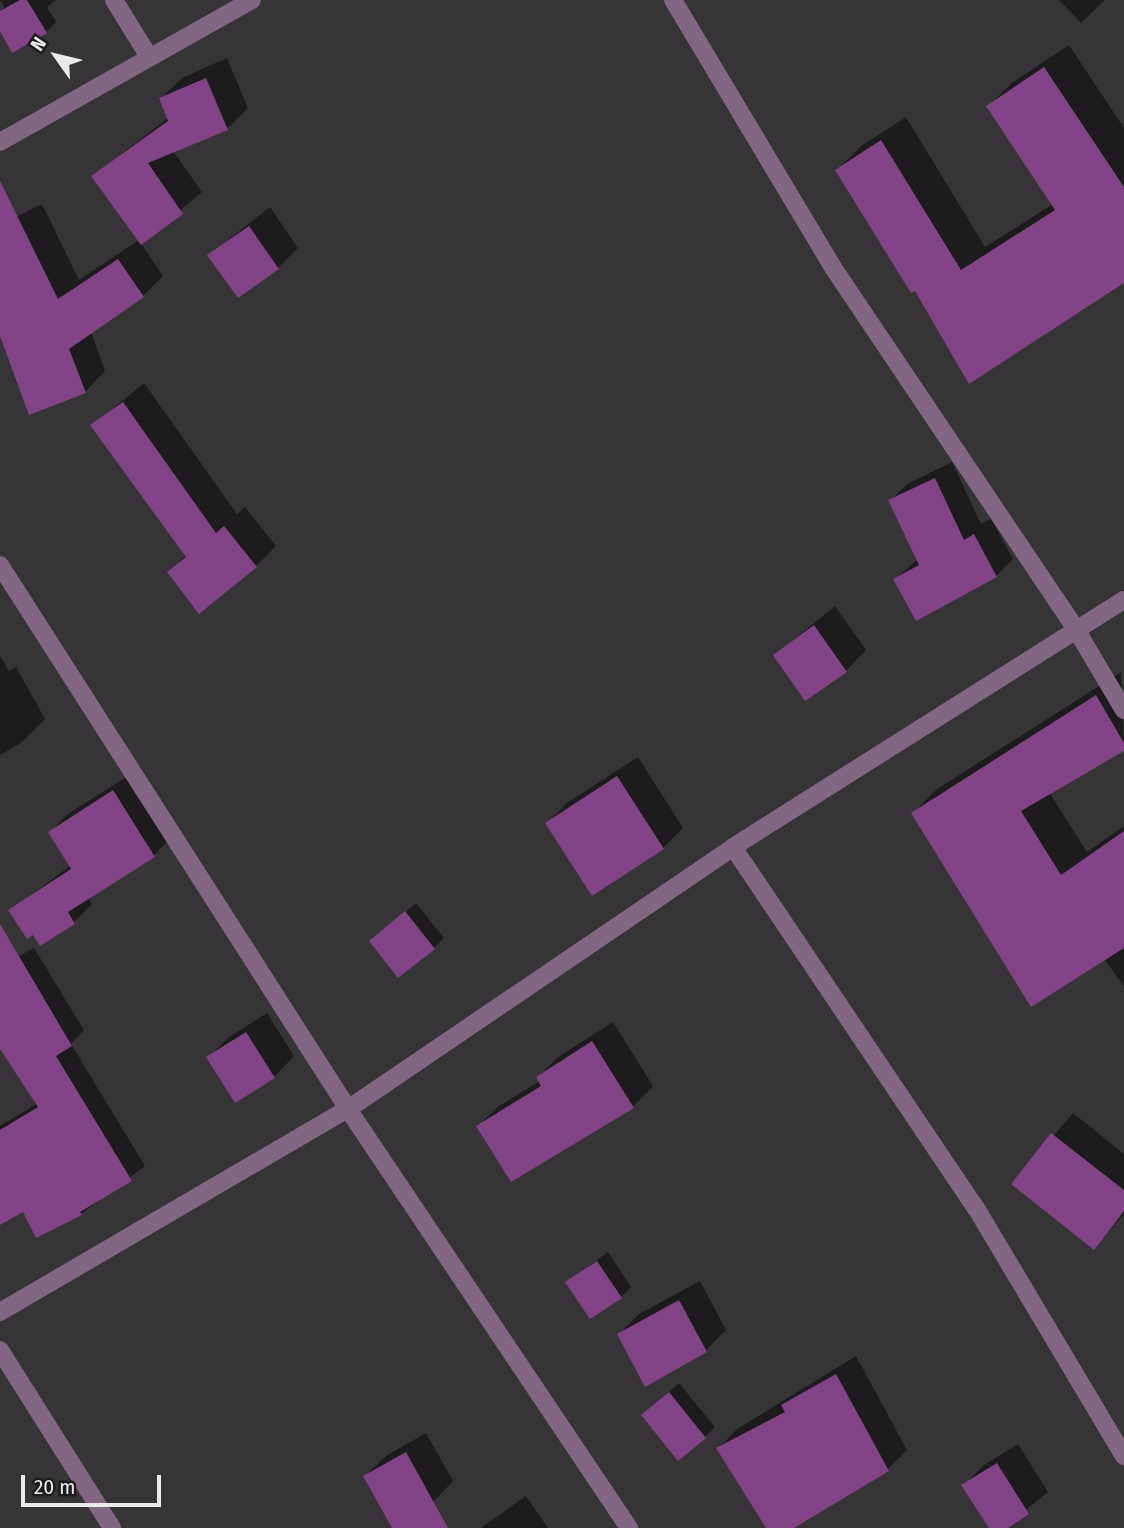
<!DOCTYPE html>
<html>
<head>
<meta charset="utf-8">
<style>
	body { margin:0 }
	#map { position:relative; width:1124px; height:1528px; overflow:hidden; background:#373437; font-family:"Fira Sans Condensed",sans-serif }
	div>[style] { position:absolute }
	.shadow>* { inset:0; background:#0007 }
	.building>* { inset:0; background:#824486 }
	.minor>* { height:18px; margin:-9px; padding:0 9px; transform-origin:9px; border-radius:9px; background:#826683 }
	span { translate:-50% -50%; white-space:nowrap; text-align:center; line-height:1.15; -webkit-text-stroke:6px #1e1c1e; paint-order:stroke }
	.north { position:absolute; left:21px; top:21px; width:70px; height:70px; -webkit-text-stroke:5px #1e1c1e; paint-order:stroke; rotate:304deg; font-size:19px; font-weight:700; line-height:28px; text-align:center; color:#ebe9ec }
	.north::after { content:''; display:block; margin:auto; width:24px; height:32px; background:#ebe9ec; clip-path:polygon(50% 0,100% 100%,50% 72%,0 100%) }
	.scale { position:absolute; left:21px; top:1475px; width:140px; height:32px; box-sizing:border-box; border:4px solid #ebe9ec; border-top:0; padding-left:9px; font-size:21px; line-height:24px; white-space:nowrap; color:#ebe9ec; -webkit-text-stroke:5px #1e1c1e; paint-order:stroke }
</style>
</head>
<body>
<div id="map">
	<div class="shadow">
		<div style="clip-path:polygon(0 0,56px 0,47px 7px,56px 22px,46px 32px,0 28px,4px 6px)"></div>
		<div style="clip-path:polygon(1059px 0,1105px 0,1081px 23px)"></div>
		<div style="clip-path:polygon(1069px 45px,1124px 128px,1124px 283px,970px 382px,916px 289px,837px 170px,861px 146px,906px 117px,985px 247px,1053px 204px,988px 106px,1012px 83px)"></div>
		<div style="clip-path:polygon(227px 58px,248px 108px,227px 129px,173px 151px,202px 192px,141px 243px,163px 276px,143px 296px,91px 332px,105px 371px,85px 392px,0 331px,0 225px,42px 204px,79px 280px,139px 240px,93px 176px,169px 117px,161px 98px,182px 78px)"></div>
		<div style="clip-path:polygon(270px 207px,298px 248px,278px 268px,209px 255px)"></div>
		<div style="clip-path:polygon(144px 383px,237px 514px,245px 507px,276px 546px,256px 566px,169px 572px,186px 555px,92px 426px)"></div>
		<div style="clip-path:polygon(952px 462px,981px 524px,991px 519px,1013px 559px,996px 576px,895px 579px,918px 559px,890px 501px,907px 484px)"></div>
		<div style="clip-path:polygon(835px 606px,866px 650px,846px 671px,775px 655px)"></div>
		<div style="clip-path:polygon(0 656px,9px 671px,16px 667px,45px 719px,21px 743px,0 755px)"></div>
		<div style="clip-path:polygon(1121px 672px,1124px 749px,1049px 792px,1087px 852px,1124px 826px,1124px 986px,1104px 959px,913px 813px,937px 789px)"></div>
		<div style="clip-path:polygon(638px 757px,683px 828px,663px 848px,547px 823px,567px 803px)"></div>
		<div style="clip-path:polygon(131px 774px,171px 838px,153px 856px,88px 898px,92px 904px,74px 922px,34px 933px,10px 911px,71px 865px,50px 832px,68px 814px)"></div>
		<div style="clip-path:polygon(416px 903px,444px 938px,434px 948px,371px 941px)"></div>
		<div style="clip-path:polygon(34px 948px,84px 1030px,71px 1044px,145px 1166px,81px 1214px,24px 1209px,0 1223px,0 1126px,38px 1103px,0 1049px,0 966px)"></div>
		<div style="clip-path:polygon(267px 1013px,294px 1056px,274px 1077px,209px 1057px,229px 1037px)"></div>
		<div style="clip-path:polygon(613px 1022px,653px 1086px,633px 1107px,478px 1126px,499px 1106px,540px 1081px,538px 1077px,558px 1057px)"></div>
		<div style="clip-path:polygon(1073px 1113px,1124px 1154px,1124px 1214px,1094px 1247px,1013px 1184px)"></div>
		<div style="clip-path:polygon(608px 1252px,631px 1287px,621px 1297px,568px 1282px)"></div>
		<div style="clip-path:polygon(700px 1281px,726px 1330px,706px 1350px,619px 1334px,639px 1314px)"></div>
		<div style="clip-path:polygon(856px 1356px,907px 1450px,888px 1469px,792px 1528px,768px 1528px,718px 1449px,737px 1429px)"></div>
		<div style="clip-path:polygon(679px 1383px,715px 1427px,705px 1437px,643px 1415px)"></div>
		<div style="clip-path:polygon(426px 1433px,453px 1481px,433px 1502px,365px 1476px,386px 1456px)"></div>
		<div style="clip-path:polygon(1018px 1444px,1048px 1492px,1004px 1528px,991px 1528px,964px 1485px,984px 1465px)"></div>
		<div style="clip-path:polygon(526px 1496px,548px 1528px,481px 1528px)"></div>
	</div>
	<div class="building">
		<div style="clip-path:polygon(20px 0,27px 0,47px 33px,12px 53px,0 31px,0 11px)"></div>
		<div style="clip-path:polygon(1044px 67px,1124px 187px,1124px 283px,969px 384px,915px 291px,911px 293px,835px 170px,881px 140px,961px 270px,1055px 210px,986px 106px)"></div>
		<div style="clip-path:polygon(206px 78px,228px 130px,148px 163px,183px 214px,141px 245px,91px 176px,168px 121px,159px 98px)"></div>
		<div style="clip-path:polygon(0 181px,58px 299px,118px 259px,144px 297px,69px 349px,86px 393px,29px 415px,0 336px)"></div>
		<div style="clip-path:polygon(249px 226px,279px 269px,238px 298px,207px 255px)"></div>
		<div style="clip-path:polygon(123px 402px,216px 533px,224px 526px,257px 567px,199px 614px,167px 572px,186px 557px,90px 425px)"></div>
		<div style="clip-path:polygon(935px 478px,964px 540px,974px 534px,997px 577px,916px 621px,893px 579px,919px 565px,888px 500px)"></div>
		<div style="clip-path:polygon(814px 625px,847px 672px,805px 701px,773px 655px)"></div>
		<div style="clip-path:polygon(1096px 695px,1124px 743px,1124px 751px,1021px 811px,1061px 875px,1124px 831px,1124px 948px,1031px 1007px,911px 813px)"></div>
		<div style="clip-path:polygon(617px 776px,664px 849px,592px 896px,545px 823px)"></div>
		<div style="clip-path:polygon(113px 790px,155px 857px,68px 912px,75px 924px,40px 946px,33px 935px,27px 939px,8px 910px,71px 869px,48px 832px)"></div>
		<div style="clip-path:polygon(405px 911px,435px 949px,398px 978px,369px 941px)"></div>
		<div style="clip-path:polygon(0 924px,72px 1046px,56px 1056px,132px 1181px,80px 1212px,82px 1215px,36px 1238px,23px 1212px,0 1225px,0 1130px,38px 1107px,0 1049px)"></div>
		<div style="clip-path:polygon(246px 1032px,275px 1078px,235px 1103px,206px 1057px)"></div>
		<div style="clip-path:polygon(592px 1041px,634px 1108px,511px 1182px,476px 1126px,541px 1086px,536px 1077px)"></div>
		<div style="clip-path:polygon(1051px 1133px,1124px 1190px,1124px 1211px,1094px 1250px,1011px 1184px)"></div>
		<div style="clip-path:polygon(597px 1261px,622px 1298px,590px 1319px,565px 1282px)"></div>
		<div style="clip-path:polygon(679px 1300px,707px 1352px,645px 1387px,617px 1334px)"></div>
		<div style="clip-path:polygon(836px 1374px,889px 1471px,794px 1528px,766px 1528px,716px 1448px,785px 1412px,781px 1405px)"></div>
		<div style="clip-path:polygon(669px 1392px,706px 1438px,678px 1461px,641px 1415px)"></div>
		<div style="clip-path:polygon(406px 1452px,448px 1528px,392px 1528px,363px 1476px)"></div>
		<div style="clip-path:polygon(997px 1463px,1029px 1514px,1008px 1528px,989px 1528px,961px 1485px)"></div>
	</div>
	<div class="minor">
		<div style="left:114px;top:0;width:67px;rotate:58.4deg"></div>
		<div style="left:673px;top:0;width:313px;rotate:59.1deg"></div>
		<div style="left:834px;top:269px;width:436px;rotate:56.1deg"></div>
		<div style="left:1077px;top:631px;width:92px;rotate:59.3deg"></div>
		<div style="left:0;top:142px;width:289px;rotate:-29.4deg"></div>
		<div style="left:0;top:565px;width:646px;rotate:57.39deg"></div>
		<div style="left:348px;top:1109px;width:505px;rotate:56.15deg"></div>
		<div style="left:733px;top:847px;width:435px;rotate:56.1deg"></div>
		<div style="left:976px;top:1208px;width:289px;rotate:59.2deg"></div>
		<div style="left:0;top:1312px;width:403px;rotate:-30.3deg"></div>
		<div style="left:348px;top:1109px;width:466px;rotate:-34.2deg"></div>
		<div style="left:733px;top:847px;width:462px;rotate:-32.3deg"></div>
		<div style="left:0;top:1350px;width:210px;rotate:57.8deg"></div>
	</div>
	<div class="north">N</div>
	<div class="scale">20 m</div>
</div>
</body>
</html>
